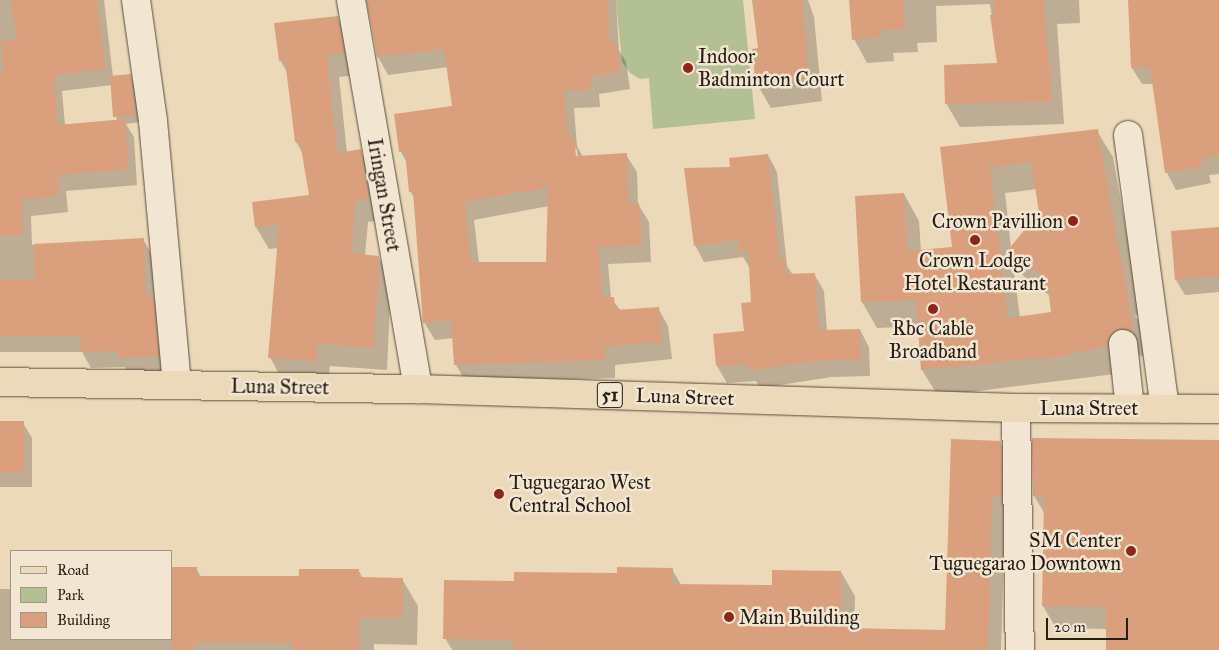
<!DOCTYPE html>
<html>
<head>
<meta charset="utf-8">
<style>
	body { margin:0 }
	#map { position:relative; width:1219px; height:650px; overflow:hidden; background:#ebd9ba; font-family:"IM FELL Great Primer",serif }
	div>[style] { position:absolute }
	.green>* { inset:0; background:#b2c094 }
	.shadow>* { inset:0; background:#0003 }
	.building>* { inset:0; background:#daa07e }
	.roads { filter:drop-shadow(0 0 1px #594d3f) drop-shadow(0 0 1px #594d3f) }
	.minor>* { height:28px; margin:-14px; padding:0 14px; transform-origin:14px; border-radius:14px; background:#f2e6d2 }
	.major>* { height:28px; margin:-14px; padding:0 14px; transform-origin:14px; border-radius:14px; background:#ebd9ba }
	.dots>* { width:14px; height:14px; translate:-50% -50%; box-sizing:border-box; border:2px solid #f2e6d2; border-radius:50% }
	span { translate:-50% -50%; white-space:nowrap; text-align:center; line-height:1.15; -webkit-text-stroke:5px #f2e6d2; paint-order:stroke }
	.shield-label span { padding:1px 4px; background:#f2e6d2; border:1px solid; border-radius:4px; -webkit-text-stroke-width:0 }
	.shield-label { font-size:19px; color:#281e16; font-weight:700 }
	.poi-label { font-size:20px; color:#281e16 }
	.left { translate:0 -50%; text-align:left }
	.right { translate:-100% -50%; text-align:right }
	.street-label { font-size:20px; color:#281e16 }
	.legend { position:absolute; left:10px; top:550px; width:162px; height:90px; box-sizing:border-box; background:#f2e6d2; border:1px solid #a19687; margin:0; padding:6px 9px; list-style:none; font-size:15px; color:#281e16 }
	.legend li { display:flex; align-items:center; gap:10px; height:25px }
	.legend b { width:25px; border:1px solid #a19687 }
	.scale { position:absolute; left:1046px; top:618px; width:82px; height:22px; box-sizing:border-box; border:2px solid #281e16; border-top:0; padding-left:6px; font-size:15px; line-height:18px; white-space:nowrap; color:#281e16; -webkit-text-stroke:4px #f2e6d2; paint-order:stroke }
</style>
</head>
<body>
<div id="map">
	<div class="green">
		<div style="clip-path:polygon(616px 0,743px 0,755px 119px,653px 129px,649px 78px,640px 79px,630px 73px,622px 62px)"></div>
	</div>
	<div class="shadow">
		<div style="clip-path:polygon(evenodd,0 0,104px 0,113px 77px,130px 76px,134px 83px,140px 122px,126px 124px,134px 137px,137px 185px,66px 191px,68px 212px,31px 216px,32px 245px,143px 239px,152px 255px,154px 299px,162px 312px,167px 372px,128px 374px,125px 367px,91px 368px,82px 352px,0 352px,0 0,112px 85px,117px 121px,65px 125px,62px 91px,112px 85px)"></div>
		<div style="clip-path:polygon(evenodd,366px 0,616px 0,619px 50px,626px 62px,630px 89px,599px 94px,600px 107px,574px 108px,577px 146px,583px 157px,626px 155px,637px 172px,638px 204px,649px 222px,651px 262px,608px 264px,611px 298px,621px 311px,658px 308px,668px 326px,672px 359px,615px 365px,615px 378px,466px 382px,456px 365px,454px 338px,435px 340px,424px 322px,415px 199px,410px 191px,407px 163px,401px 152px,453px 107px,448px 67px,388px 75px,378px 57px,366px 0,574px 147px,577px 150px,578px 162px,576px 162px,574px 147px,366px 0,549px 206px,547px 263px,479px 263px,474px 220px,549px 206px)"></div>
		<div style="clip-path:polygon(753px 0,808px 0,814px 17px,822px 101px,771px 108px,757px 84px,759px 49px)"></div>
		<div style="clip-path:polygon(851px 0,1079px 0,1080px 23px,1057px 24px,1064px 124px,960px 127px,946px 103px,999px 64px,990px 4px,936px 6px,937px 42px,917px 43px,918px 52px,893px 53px,894px 61px,867px 63px,854px 39px)"></div>
		<div style="clip-path:polygon(1156px 0,1219px 0,1219px 174px,1209px 175px,1211px 183px,1176px 190px,1167px 173px,1154px 84px,1142px 84px,1132px 68px)"></div>
		<div style="clip-path:polygon(337px 17px,350px 39px,356px 75px,339px 77px,347px 153px,360px 150px,373px 173px,381px 220px,368px 222px,365px 256px,378px 257px,391px 280px,387px 370px,330px 366px,328px 383px,282px 380px,270px 357px,278px 248px,269px 249px,256px 227px,311px 196px,304px 155px,296px 142px,288px 74px,280px 60px)"></div>
		<div style="clip-path:polygon(evenodd,1097px 131px,1113px 157px,1141px 315px,1135px 315px,1151px 344px,1146px 357px,1138px 355px,1123px 373px,938px 396px,922px 370px,919px 326px,877px 328px,862px 302px,904px 194px,919px 221px,921px 251px,953px 249px,941px 148px,1097px 131px,1037px 189px,1040px 212px,1011px 248px,1005px 193px,1037px 189px,1097px 131px,1012px 256px,1024px 277px,1050px 296px,1053px 313px,1020px 318px,1012px 256px)"></div>
		<div style="clip-path:polygon(768px 155px,777px 172px,787px 266px,793px 275px,814px 274px,824px 291px,827px 331px,860px 330px,869px 347px,870px 376px,832px 377px,760px 388px,756px 381px,727px 383px,717px 366px,715px 335px,745px 332px,753px 303px,750px 268px,743px 257px,704px 262px,695px 245px,731px 168px)"></div>
		<div style="clip-path:polygon(1219px 229px,1219px 292px,1185px 295px,1176px 280px)"></div>
		<div style="clip-path:polygon(0 423px,23px 423px,32px 438px,32px 487px,0 487px)"></div>
		<div style="clip-path:polygon(1219px 441px,1219px 650px,1107px 650px,1107px 629px,1056px 628px,1043px 606px,1045px 514px,1034px 496px)"></div>
		<div style="clip-path:polygon(1000px 442px,1014px 466px,1005px 520px,1001px 650px,452px 650px,445px 638px,515px 582px,672px 569px,681px 585px,773px 586px,841px 572px,855px 596px,854px 630px,946px 631px)"></div>
		<div style="clip-path:polygon(196px 568px,201px 577px,300px 577px,359px 571px,363px 579px,402px 579px,418px 606px,417px 645px,374px 644px,374px 650px,0 650px,0 589px,11px 589px,11px 639px,171px 639px)"></div>
	</div>
	<div class="building">
		<div style="clip-path:polygon(11px 0,97px 0,106px 69px,54px 75px,58px 125px,125px 119px,129px 169px,57px 175px,59px 196px,22px 199px,23px 235px,0 235px,0 73px,4px 72px,1px 41px,17px 39px)"></div>
		<div style="clip-path:polygon(evenodd,367px 0,608px 0,610px 44px,616px 43px,620px 72px,590px 76px,591px 90px,564px 91px,569px 138px,574px 138px,576px 156px,627px 153px,629px 204px,639px 203px,642px 245px,598px 247px,603px 298px,614px 297px,615px 310px,659px 307px,662px 342px,605px 347px,606px 360px,454px 365px,451px 320px,423px 323px,413px 191px,409px 192px,405px 152px,399px 152px,394px 114px,452px 106px,444px 49px,377px 57px,367px 0,548px 187px,546px 262px,471px 262px,465px 202px,548px 187px)"></div>
		<div style="clip-path:polygon(752px 0,802px 0,809px 77px,756px 85px,752px 49px,758px 48px)"></div>
		<div style="clip-path:polygon(849px 0,903px 0,905px 29px,880px 30px,881px 37px,852px 40px)"></div>
		<div style="clip-path:polygon(994px 0,1044px 0,1052px 101px,945px 104px,944px 65px,997px 63px,990px 15px,994px 15px)"></div>
		<div style="clip-path:polygon(1128px 0,1219px 0,1219px 155px,1201px 159px,1202px 167px,1165px 173px,1150px 67px,1131px 68px)"></div>
		<div style="clip-path:polygon(338px 16px,344px 53px,327px 55px,332px 110px,338px 153px,361px 149px,369px 198px,356px 200px,351px 253px,379px 256px,374px 348px,318px 344px,316px 361px,268px 358px,279px 225px,255px 227px,252px 202px,309px 195px,300px 142px,295px 142px,285px 60px,279px 61px,274px 23px)"></div>
		<div style="clip-path:polygon(131px 74px,136px 115px,113px 117px,110px 76px)"></div>
		<div style="clip-path:polygon(evenodd,1098px 129px,1133px 328px,1131px 331px,1122px 328px,1114px 331px,1108px 346px,1054px 357px,921px 370px,916px 300px,861px 302px,855px 196px,904px 193px,907px 251px,952px 247px,940px 147px,1098px 129px,1031px 162px,1039px 212px,1008px 250px,1047px 280px,1051px 312px,1008px 318px,990px 167px,1031px 162px)"></div>
		<div style="clip-path:polygon(768px 154px,780px 260px,785px 259px,786px 274px,815px 273px,819px 330px,860px 329px,861px 359px,822px 360px,749px 371px,748px 364px,716px 366px,713px 334px,744px 331px,741px 303px,751px 302px,748px 251px,739px 252px,738px 240px,694px 246px,684px 168px,730px 167px,729px 158px)"></div>
		<div style="clip-path:polygon(1219px 227px,1219px 276px,1175px 280px,1171px 231px)"></div>
		<div style="clip-path:polygon(144px 238px,146px 295px,153px 294px,159px 356px,118px 358px,118px 351px,81px 352px,80px 336px,0 336px,0 280px,35px 280px,34px 244px)"></div>
		<div style="clip-path:polygon(0 421px,24px 421px,24px 472px,0 472px)"></div>
		<div style="clip-path:polygon(1032px 438px,1219px 440px,1219px 650px,1106px 650px,1106px 607px,1042px 606px,1044px 496px,1033px 496px)"></div>
		<div style="clip-path:polygon(951px 439px,1001px 441px,1002px 496px,992px 496px,988px 650px,513px 650px,513px 640px,443px 639px,444px 580px,514px 581px,514px 572px,617px 573px,617px 567px,673px 568px,673px 584px,772px 585px,772px 570px,841px 571px,841px 628px,945px 630px)"></div>
		<div style="clip-path:polygon(171px 567px,197px 567px,197px 576px,299px 576px,299px 569px,359px 569px,359px 577px,403px 578px,402px 618px,359px 618px,359px 650px,292px 650px,292px 643px,194px 642px,194px 650px,171px 650px)"></div>
	</div>
	<div class="roads">
		<div class="minor">
			<div style="left:136px;top:0;width:122px;rotate:82deg"></div>
			<div style="left:153px;top:121px;width:265px;rotate:84.8deg"></div>
			<div style="left:351px;top:0;width:395px;rotate:80.2deg"></div>
			<div style="left:1128px;top:135px;width:276px;rotate:82.3deg"></div>
			<div style="left:1123px;top:344px;width:64px;rotate:83.8deg"></div>
			<div style="left:1016px;top:408px;width:242px;rotate:89.1deg"></div>
		</div>
		<div class="major">
			<div style="left:0;top:382px;width:418px;rotate:1deg"></div>
			<div style="left:418px;top:389px;width:598px;rotate:1.82deg"></div>
			<div style="left:1016px;top:408px;width:203px;rotate:0.3deg"></div>
		</div>
	</div>
	<div class="dots">
		<div style="left:688px;top:68px;background:#8f2418"></div>
		<div style="left:1073px;top:221px;background:#8f2418"></div>
		<div style="left:975px;top:240px;background:#8f2418"></div>
		<div style="left:933px;top:309px;background:#8f2418"></div>
		<div style="left:499px;top:494px;background:#8f2418"></div>
		<div style="left:1131px;top:551px;background:#8f2418"></div>
		<div style="left:729px;top:617px;background:#8f2418"></div>
	</div>
	<div class="shield-label">
		<span style="left:610px;top:395px">51</span>
	</div>
	<div class="poi-label">
		<span class="left" style="left:698px;top:68px">Indoor<br>Badminton Court</span>
		<span class="right" style="left:1063px;top:221px">Crown Pavillion</span>
		<span style="left:975px;top:272px">Crown Lodge<br>Hotel Restaurant</span>
		<span style="left:933px;top:340px">Rbc Cable<br>Broadband</span>
		<span class="left" style="left:509px;top:494px">Tuguegarao West<br>Central School</span>
		<span class="right" style="left:1121px;top:552px">SM Center<br>Tuguegarao Downtown</span>
		<span class="left" style="left:739px;top:617px">Main Building</span>
	</div>
	<div class="street-label">
		<span style="left:384px;top:195px;rotate:80deg">Iringan Street</span>
		<span style="left:280px;top:387px;rotate:1deg">Luna Street</span>
		<span style="left:685px;top:397px;rotate:2deg">Luna Street</span>
		<span style="left:1089px;top:408px">Luna Street</span>
	</div>
	<ul class="legend">
	<li><b style="height:6px;background:#ebd9ba"></b>Road</li>
	<li><b style="height:14px;background:#b2c094"></b>Park</li>
	<li><b style="height:14px;background:#daa07e"></b>Building</li>
	</ul>
	<div class="scale">20 m</div>
</div>
</body>
</html>
